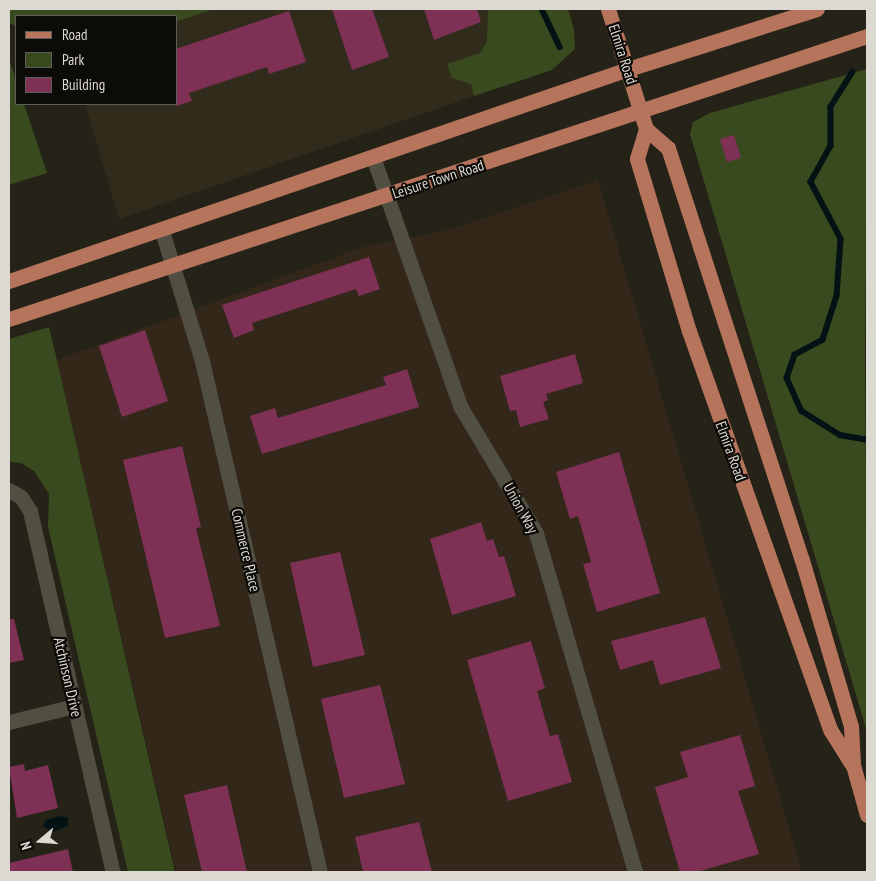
<!DOCTYPE html>
<html>
<head>
<meta charset="utf-8">
<style>
	body { margin:0 }
	#map { position:relative; width:876px; height:881px; overflow:hidden; background:#252217; font-family:"PT Sans Narrow",sans-serif }
	div>[style] { position:absolute }
	.built>* { inset:0; background:#302b1a }
	.industrial>* { inset:0; background:#322718 }
	.green>* { inset:0; background:#394a1e }
	.water>* { inset:0; background:#031214 }
	.stream>* { height:5.5px; margin:-2.75px; padding:0 2.75px; transform-origin:2.75px; border-radius:2.75px; background:#031214 }
	.building>* { inset:0; background:#7e3155 }
	.minor>* { height:15px; margin:-7.5px; padding:0 7.5px; transform-origin:7.5px; border-radius:7.5px; background:#514e42 }
	.major>* { height:15px; margin:-7.5px; padding:0 7.5px; transform-origin:7.5px; border-radius:7.5px; background:#b7745c }
	span { translate:-50% -50%; white-space:nowrap; text-align:center; line-height:1.15; -webkit-text-stroke:4.5px #0d0b07; paint-order:stroke }
	.street-label { font-size:15px; color:#dbd9d2 }
	.frame { position:absolute; inset:0; border:10px solid #dbd9d2; pointer-events:none }
	.legend { position:absolute; left:15px; top:15px; width:162px; height:90px; box-sizing:border-box; background:#0d0b07; border:1px solid #5f5d58; margin:0; padding:6px 9px; list-style:none; font-size:15px; color:#dbd9d2 }
	.legend li { display:flex; align-items:center; gap:10px; height:25px }
	.legend b { width:25px; border:1px solid #5f5d58 }
	.north { position:absolute; left:15px; top:816px; width:50px; height:50px; -webkit-text-stroke:4px #0d0b07; paint-order:stroke; rotate:252deg; font-size:14px; font-weight:700; line-height:20px; text-align:center; color:#dbd9d2 }
	.north::after { content:''; display:block; margin:auto; width:18px; height:22px; background:#dbd9d2; clip-path:polygon(50% 0,100% 100%,50% 72%,0 100%) }
</style>
</head>
<body>
<div id="map">
	<div class="built">
		<div style="clip-path:polygon(214px 9px,488px 9px,490px 19px,487px 41px,480px 53px,471px 84px,474px 96px,119px 219px,85px 104px,176px 104px,176px 22px)"></div>
	</div>
	<div class="industrial">
		<div style="clip-path:polygon(598px 180px,802px 872px,176px 872px,57px 360px,366px 246px,449px 230px)"></div>
	</div>
	<div class="green">
		<div style="clip-path:polygon(9px 9px,214px 9px,176px 22px,176px 16px,16px 16px,16px 27px,9px 22px)"></div>
		<div style="clip-path:polygon(488px 9px,568px 9px,574px 29px,575px 49px,552px 70px,474px 96px,471px 84px,452px 78px,447px 64px,480px 53px,487px 41px)"></div>
		<div style="clip-path:polygon(9px 58px,16px 80px,16px 104px,24px 104px,47px 173px,9px 185px)"></div>
		<div style="clip-path:polygon(867px 69px,865px 356px,867px 732px,690px 134px,693px 122px,710px 113px)"></div>
		<div style="clip-path:polygon(49px 327px,57px 360px,175px 872px,128px 872px,48px 527px,49px 494px,34px 471px,21px 463px,9px 462px,9px 339px)"></div>
	</div>
	<div class="water">
		<div style="clip-path:polygon(61px 816px,68px 818px,68px 826px,53px 832px,43px 826px,46px 820px)"></div>
	</div>
	<div class="stream">
		<div style="left:542px;top:9px;width:42px;rotate:64.7deg"></div>
		<div style="left:853px;top:72px;width:41px;rotate:122.2deg"></div>
		<div style="left:831px;top:107px;width:39px;rotate:90deg"></div>
		<div style="left:831px;top:146px;width:41px;rotate:119.1deg"></div>
		<div style="left:811px;top:182px;width:64px;rotate:62.2deg"></div>
		<div style="left:841px;top:239px;width:57px;rotate:94deg"></div>
		<div style="left:837px;top:296px;width:46px;rotate:107.7deg"></div>
		<div style="left:823px;top:340px;width:32px;rotate:152deg"></div>
		<div style="left:795px;top:355px;width:24px;rotate:109deg"></div>
		<div style="left:787px;top:378px;width:36px;rotate:66deg"></div>
		<div style="left:802px;top:411px;width:45px;rotate:32.3deg"></div>
		<div style="left:840px;top:435px;width:27px;rotate:10deg"></div>
	</div>
	<div class="building">
		<div style="clip-path:polygon(332px 9px,372px 9px,389px 57px,352px 70px)"></div>
		<div style="clip-path:polygon(424px 9px,477px 9px,481px 22px,434px 40px)"></div>
		<div style="clip-path:polygon(289px 11px,306px 62px,269px 74px,267px 67px,189px 93px,192px 101px,176px 106px,176px 49px)"></div>
		<div style="clip-path:polygon(734px 135px,741px 158px,727px 162px,720px 139px)"></div>
		<div style="clip-path:polygon(369px 257px,380px 289px,359px 296px,356px 289px,252px 323px,254px 330px,234px 338px,222px 305px)"></div>
		<div style="clip-path:polygon(145px 330px,168px 401px,122px 417px,99px 346px)"></div>
		<div style="clip-path:polygon(575px 354px,583px 383px,546px 394px,548px 400px,543px 402px,549px 419px,520px 427px,516px 410px,510px 411px,500px 376px)"></div>
		<div style="clip-path:polygon(407px 369px,419px 407px,262px 454px,250px 416px,275px 408px,278px 418px,386px 385px,383px 377px)"></div>
		<div style="clip-path:polygon(182px 446px,201px 527px,196px 528px,220px 626px,165px 638px,123px 460px)"></div>
		<div style="clip-path:polygon(619px 452px,660px 593px,597px 612px,583px 564px,591px 562px,578px 516px,570px 519px,556px 472px)"></div>
		<div style="clip-path:polygon(481px 522px,487px 541px,493px 539px,499px 557px,504px 556px,516px 596px,452px 615px,430px 539px)"></div>
		<div style="clip-path:polygon(340px 552px,365px 655px,313px 667px,290px 563px)"></div>
		<div style="clip-path:polygon(705px 617px,721px 668px,660px 685px,653px 660px,620px 670px,611px 641px)"></div>
		<div style="clip-path:polygon(9px 619px,14px 619px,24px 660px,9px 663px)"></div>
		<div style="clip-path:polygon(531px 641px,545px 688px,537px 691px,550px 736px,558px 734px,572px 782px,508px 801px,467px 660px)"></div>
		<div style="clip-path:polygon(380px 685px,405px 784px,344px 798px,321px 699px)"></div>
		<div style="clip-path:polygon(740px 735px,755px 786px,738px 791px,759px 854px,697px 872px,680px 872px,655px 787px,688px 777px,680px 752px)"></div>
		<div style="clip-path:polygon(24px 764px,25px 771px,48px 765px,58px 808px,17px 818px,9px 767px)"></div>
		<div style="clip-path:polygon(227px 785px,247px 872px,202px 872px,184px 795px)"></div>
		<div style="clip-path:polygon(419px 822px,432px 872px,363px 872px,355px 837px)"></div>
		<div style="clip-path:polygon(68px 849px,73px 872px,9px 872px,9px 863px)"></div>
	</div>
	<div class="minor">
		<div style="left:373px;top:157px;width:264px;rotate:70.7deg"></div>
		<div style="left:460px;top:406px;width:148px;rotate:59.1deg"></div>
		<div style="left:536px;top:533px;width:353px;rotate:73.7deg"></div>
		<div style="left:162px;top:231px;width:136px;rotate:72.9deg"></div>
		<div style="left:202px;top:361px;width:524px;rotate:77deg"></div>
		<div style="left:9px;top:490px;width:14px;rotate:30deg"></div>
		<div style="left:21px;top:497px;width:17px;rotate:57deg"></div>
		<div style="left:30px;top:511px;width:370px;rotate:77.1deg"></div>
		<div style="left:9px;top:722px;width:67px;rotate:-13.8deg"></div>
	</div>
	<div class="major">
		<div style="left:608px;top:9px;width:126px;rotate:72.4deg"></div>
		<div style="left:646px;top:129px;width:29px;rotate:41deg"></div>
		<div style="left:668px;top:148px;width:433px;rotate:72deg"></div>
		<div style="left:802px;top:560px;width:173px;rotate:73.6deg"></div>
		<div style="left:851px;top:726px;width:39px;rotate:87deg"></div>
		<div style="left:853px;top:765px;width:52px;rotate:74.4deg"></div>
		<div style="left:646px;top:129px;width:31px;rotate:107deg"></div>
		<div style="left:637px;top:159px;width:180px;rotate:73.2deg"></div>
		<div style="left:689px;top:331px;width:424px;rotate:70.5deg"></div>
		<div style="left:831px;top:731px;width:39px;rotate:58deg"></div>
		<div style="left:9px;top:281px;width:654px;rotate:-18.91deg"></div>
		<div style="left:628px;top:69px;width:198px;rotate:-17.6deg"></div>
		<div style="left:9px;top:319px;width:903px;rotate:-18.25deg"></div>
	</div>
	<div class="street-label">
		<span style="left:623px;top:54px;rotate:72deg">Elmira Road</span>
		<span style="left:438px;top:179px;rotate:-18deg">Leisure Town Road</span>
		<span style="left:731px;top:451px;rotate:70deg">Elmira Road</span>
		<span style="left:521px;top:508px;rotate:61deg">Union Way</span>
		<span style="left:246px;top:550px;rotate:77deg">Commerce Place</span>
		<span style="left:68px;top:677px;rotate:77deg">Atchinson Drive</span>
	</div>
	<div class="frame"></div>
	<ul class="legend">
	<li><b style="height:6px;background:#b7745c"></b>Road</li>
	<li><b style="height:14px;background:#394a1e"></b>Park</li>
	<li><b style="height:14px;background:#7e3155"></b>Building</li>
	</ul>
	<div class="north">N</div>
</div>
</body>
</html>
